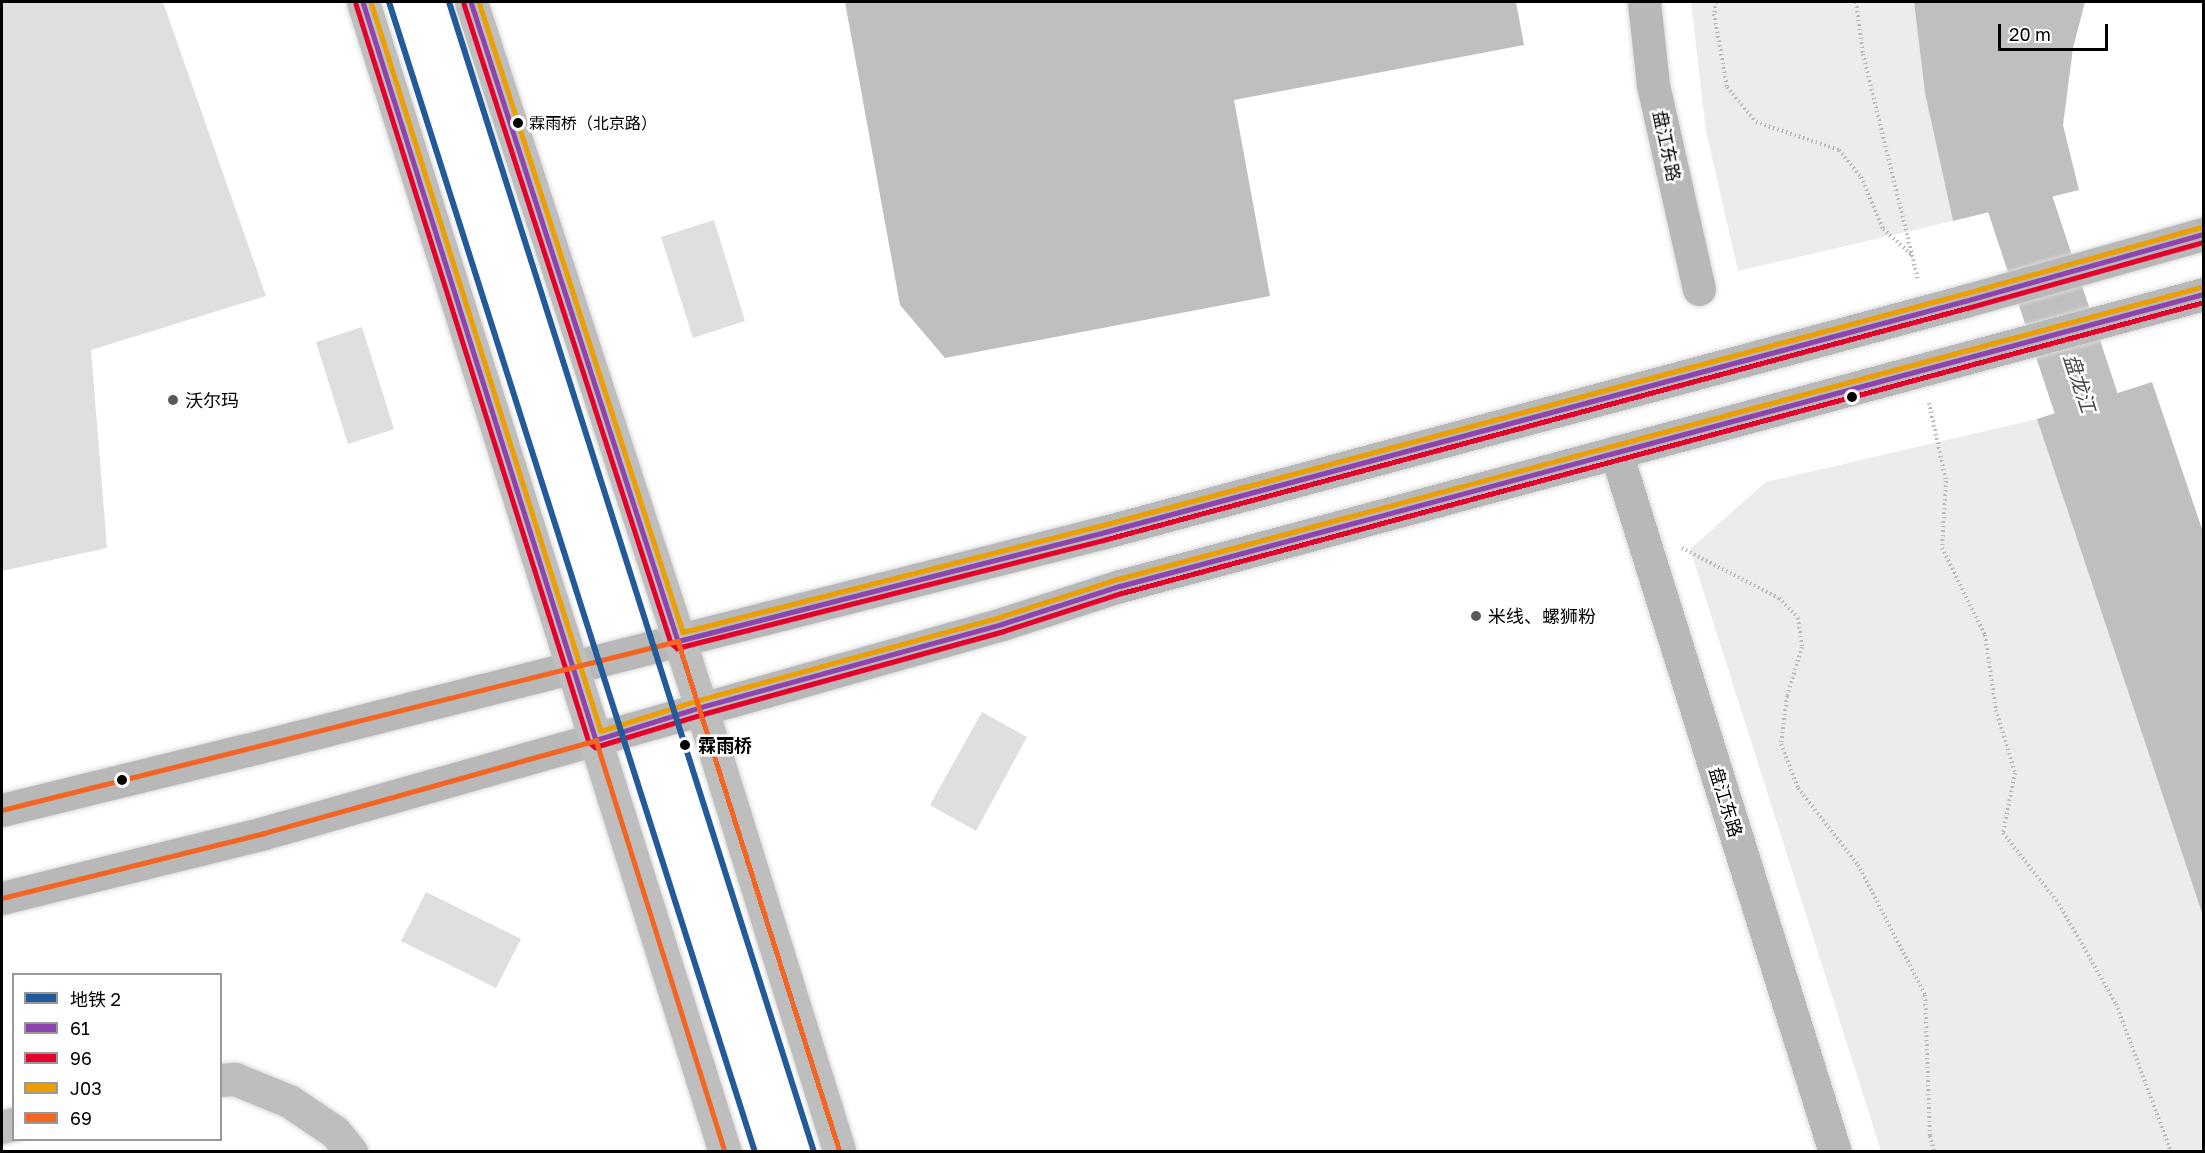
<!DOCTYPE html>
<html>
<head>
<meta charset="utf-8">
<style>
	body { margin:0 }
	#map { position:relative; width:2205px; height:1153px; overflow:hidden; background:#fff; font-family:"Golos Text","Noto Sans SC",sans-serif }
	div>[style] { position:absolute }
	.green>* { inset:0; background:#ececec }
	.water>* { inset:0; background:#bfbfbf }
	.river>* { height:66px; margin:-33px; padding:0 33px; transform-origin:33px; border-radius:33px; background:#bfbfbf }
	.building>* { inset:0; background:#dfdfdf }
	.path>* { height:4px; margin-top:-2px; transform-origin:0; background:repeating-linear-gradient(90deg,#b9b9b9 0 1.5px,transparent 0 4.5px) }
	.roads { filter:drop-shadow(0 0 2px #dbdbdb) drop-shadow(0 0 2px #dbdbdb) }
	.street>* { height:33px; margin:-16.5px; padding:0 16.5px; transform-origin:16.5px; border-radius:16.5px; background:#bebebe }
	.secondary>* { height:33px; margin:-16.5px; padding:0 16.5px; transform-origin:16.5px; border-radius:16.5px; background:#b8b8b8 }
	.primary>* { height:33px; margin:-16.5px; padding:0 16.5px; transform-origin:16.5px; border-radius:16.5px; background:#bebebe }
	.bus-1>* { height:4.5px; margin:-2.25px; padding:0 2.25px; transform-origin:2.25px; border-radius:2.25px; background:#8e44ad }
	.bus-2>* { height:4.5px; margin:-2.25px; padding:0 2.25px; transform-origin:2.25px; border-radius:2.25px; background:#e4002b }
	.bus-3>* { height:4.5px; margin:-2.25px; padding:0 2.25px; transform-origin:2.25px; border-radius:2.25px; background:#eb9e00 }
	.bus-4>* { height:4.5px; margin:-2.25px; padding:0 2.25px; transform-origin:2.25px; border-radius:2.25px; background:#f26522 }
	.metro-1>* { height:6px; margin:-3px; padding:0 3px; transform-origin:3px; border-radius:3px; background:#235a99 }
	.dots>* { width:16px; height:16px; translate:-50% -50%; box-sizing:border-box; border:3px solid #fff; border-radius:50% }
	span { translate:-50% -50%; white-space:nowrap; text-align:center; line-height:1.15; -webkit-text-stroke:5px #fff; paint-order:stroke }
	.bus-label { font-size:16px; color:#000 }
	.left { translate:0 -50%; text-align:left }
	.street-label { font-size:18px; color:#000 }
	.poi-label { font-size:18px; color:#000 }
	.stop-label { font-size:18px; color:#000; font-weight:700 }
	.water-label { font-size:20px; color:#444; font-style:italic }
	.frame { position:absolute; inset:0; border:3px solid #000; pointer-events:none }
	.legend { position:absolute; left:12px; top:973px; width:210px; height:168px; box-sizing:border-box; background:#fff; border:2px solid #999; margin:0; padding:8px 10px; list-style:none; font-size:18px; color:#000 }
	.legend li { display:flex; align-items:center; gap:12px; height:30px }
	.legend b { width:30px; border:2px solid #999 }
	.scale { position:absolute; left:1998px; top:24px; width:110px; height:27px; box-sizing:border-box; border:3px solid #000; border-top:0; padding-left:8px; font-size:18px; line-height:21px; white-space:nowrap; color:#000; -webkit-text-stroke:4px #fff; paint-order:stroke }
</style>
</head>
<body>
<div id="map">
	<div class="green">
		<div style="clip-path:polygon(1691px 2px,1914px 2px,1925px 93px,1953px 221px,1738px 271px,1706px 131px)"></div>
		<div style="clip-path:polygon(2037px 419px,2203px 916px,2203px 1151px,1881px 1151px,1690px 549px,1766px 482px)"></div>
	</div>
	<div class="water">
		<div style="clip-path:polygon(845px 2px,1516px 2px,1524px 45px,1234px 100px,1270px 296px,945px 358px,900px 305px)"></div>
		<div style="clip-path:polygon(1914px 2px,2085px 2px,2073px 48px,2063px 125px,2079px 190px,1953px 221px,1925px 93px)"></div>
		<div style="clip-path:polygon(2152px 382px,2203px 532px,2203px 916px,2037px 419px)"></div>
	</div>
	<div class="river">
		<div style="left:1990px;top:2px;width:160px;rotate:84.3deg"></div>
		<div style="left:2006px;top:161px;width:347px;rotate:71.7deg"></div>
	</div>
	<div class="building">
		<div style="clip-path:polygon(2px 2px,163px 2px,266px 296px,91px 350px,107px 548px,2px 571px)"></div>
		<div style="clip-path:polygon(714px 220px,745px 321px,693px 338px,661px 237px)"></div>
		<div style="clip-path:polygon(362px 327px,394px 429px,348px 444px,316px 342px)"></div>
		<div style="clip-path:polygon(982px 712px,1027px 737px,976px 831px,930px 805px)"></div>
		<div style="clip-path:polygon(426px 892px,521px 939px,496px 988px,401px 941px)"></div>
	</div>
	<div class="path">
		<div style="left:1716px;top:2px;width:12px;rotate:99deg"></div>
		<div style="left:1714px;top:14px;width:74px;rotate:79.9deg"></div>
		<div style="left:1727px;top:87px;width:45px;rotate:50.4deg"></div>
		<div style="left:1756px;top:122px;width:88px;rotate:18.6deg"></div>
		<div style="left:1839px;top:150px;width:35px;rotate:51deg"></div>
		<div style="left:1861px;top:177px;width:56px;rotate:67.1deg"></div>
		<div style="left:1883px;top:229px;width:40px;rotate:42deg"></div>
		<div style="left:1856px;top:2px;width:52px;rotate:82.3deg"></div>
		<div style="left:1863px;top:54px;width:232px;rotate:76.3deg"></div>
		<div style="left:1929px;top:403px;width:80px;rotate:77.7deg"></div>
		<div style="left:1946px;top:481px;width:67px;rotate:93.4deg"></div>
		<div style="left:1942px;top:548px;width:97px;rotate:63.7deg"></div>
		<div style="left:1985px;top:635px;width:76px;rotate:81.7deg"></div>
		<div style="left:1996px;top:710px;width:66px;rotate:73.2deg"></div>
		<div style="left:2015px;top:773px;width:61px;rotate:101.3deg"></div>
		<div style="left:2003px;top:833px;width:90px;rotate:51.7deg"></div>
		<div style="left:2059px;top:904px;width:115px;rotate:60.3deg"></div>
		<div style="left:2116px;top:1004px;width:158px;rotate:69.6deg"></div>
		<div style="left:1682px;top:548px;width:109px;rotate:27.3deg"></div>
		<div style="left:1779px;top:598px;width:28px;rotate:46deg"></div>
		<div style="left:1798px;top:618px;width:29px;rotate:82deg"></div>
		<div style="left:1802px;top:647px;width:51px;rotate:107deg"></div>
		<div style="left:1787px;top:696px;width:48px;rotate:97.1deg"></div>
		<div style="left:1781px;top:744px;width:47px;rotate:68.9deg"></div>
		<div style="left:1798px;top:788px;width:98px;rotate:52.1deg"></div>
		<div style="left:1858px;top:865px;width:146px;rotate:62.7deg"></div>
		<div style="left:1925px;top:995px;width:141px;rotate:88deg"></div>
		<div style="left:1930px;top:1136px;width:16px;rotate:76deg"></div>
	</div>
	<div class="roads">
		<div class="street">
			<div style="left:220px;top:1080px;width:15px;rotate:-4deg"></div>
			<div style="left:235px;top:1079px;width:58px;rotate:22.2deg"></div>
			<div style="left:289px;top:1101px;width:55px;rotate:34deg"></div>
			<div style="left:335px;top:1132px;width:26px;rotate:51deg"></div>
			<div style="left:2px;top:1127px;width:12px;rotate:-14deg"></div>
		</div>
		<div class="secondary">
			<div style="left:1644px;top:2px;width:83px;rotate:83.8deg"></div>
			<div style="left:1653px;top:85px;width:209px;rotate:77.3deg"></div>
			<div style="left:1616px;top:452px;width:733px;rotate:72.63deg"></div>
			<div style="left:2px;top:810px;width:252px;rotate:-13.8deg"></div>
			<div style="left:247px;top:750px;width:885px;rotate:-14.26deg"></div>
			<div style="left:1105px;top:532px;width:890px;rotate:-15.04deg"></div>
			<div style="left:1965px;top:301px;width:248px;rotate:-15.7deg"></div>
			<div style="left:2px;top:898px;width:270px;rotate:-13.9deg"></div>
			<div style="left:264px;top:833px;width:767px;rotate:-15.81deg"></div>
			<div style="left:1002px;top:624px;width:124px;rotate:-17.9deg"></div>
			<div style="left:1120px;top:586px;width:1123px;rotate:-15.08deg"></div>
		</div>
		<div class="primary">
			<div style="left:363px;top:2px;width:1206px;rotate:72.53deg"></div>
			<div style="left:471px;top:2px;width:742px;rotate:71.93deg"></div>
			<div style="left:701px;top:707px;width:466px;rotate:72.7deg"></div>
		</div>
	</div>
	<div class="bus-1">
		<div style="left:363px;top:2px;width:774px;rotate:72.48deg"></div>
		<div style="left:596px;top:740px;width:110px;rotate:-17.4deg"></div>
		<div style="left:701px;top:707px;width:312px;rotate:-15.4deg"></div>
		<div style="left:1002px;top:624px;width:124px;rotate:-17.9deg"></div>
		<div style="left:1120px;top:586px;width:1123px;rotate:-15.08deg"></div>
		<div style="left:471px;top:2px;width:672px;rotate:72.05deg"></div>
		<div style="left:678px;top:641px;width:441px;rotate:-14.3deg"></div>
		<div style="left:1105px;top:532px;width:890px;rotate:-15.04deg"></div>
		<div style="left:1965px;top:301px;width:248px;rotate:-15.7deg"></div>
	</div>
	<div class="bus-2">
		<div style="left:356px;top:4px;width:774px;rotate:72.48deg"></div>
		<div style="left:589px;top:742px;width:8px;rotate:40deg"></div>
		<div style="left:595px;top:747px;width:113px;rotate:-17deg"></div>
		<div style="left:703px;top:714px;width:312px;rotate:-15.4deg"></div>
		<div style="left:1004px;top:631px;width:124px;rotate:-17.9deg"></div>
		<div style="left:1122px;top:593px;width:1120px;rotate:-15.05deg"></div>
		<div style="left:464px;top:4px;width:672px;rotate:72.05deg"></div>
		<div style="left:671px;top:643px;width:8px;rotate:40deg"></div>
		<div style="left:677px;top:648px;width:444px;rotate:-14.2deg"></div>
		<div style="left:1107px;top:539px;width:890px;rotate:-15.04deg"></div>
		<div style="left:1967px;top:308px;width:246px;rotate:-15.6deg"></div>
	</div>
	<div class="bus-3">
		<div style="left:371px;top:2px;width:764px;rotate:72.49deg"></div>
		<div style="left:601px;top:731px;width:103px;rotate:-17.6deg"></div>
		<div style="left:699px;top:700px;width:312px;rotate:-15.4deg"></div>
		<div style="left:1000px;top:617px;width:124px;rotate:-17.9deg"></div>
		<div style="left:1118px;top:579px;width:1123px;rotate:-15.08deg"></div>
		<div style="left:479px;top:2px;width:662px;rotate:72.06deg"></div>
		<div style="left:683px;top:632px;width:433px;rotate:-14.3deg"></div>
		<div style="left:1103px;top:525px;width:890px;rotate:-15.04deg"></div>
		<div style="left:1963px;top:294px;width:248px;rotate:-15.7deg"></div>
	</div>
	<div class="bus-4">
		<div style="left:2px;top:810px;width:697px;rotate:-14.04deg"></div>
		<div style="left:678px;top:641px;width:536px;rotate:72.41deg"></div>
		<div style="left:2px;top:898px;width:270px;rotate:-13.9deg"></div>
		<div style="left:264px;top:833px;width:345px;rotate:-15.6deg"></div>
		<div style="left:596px;top:740px;width:432px;rotate:72.6deg"></div>
	</div>
	<div class="metro-1">
		<div style="left:389px;top:2px;width:1207px;rotate:72.35deg"></div>
		<div style="left:449px;top:2px;width:1207px;rotate:72.39deg"></div>
	</div>
	<div class="dots">
		<div style="left:518px;top:123px;background:#000"></div>
		<div style="left:1852px;top:397px;background:#000"></div>
		<div style="left:173px;top:400px;background:#595959"></div>
		<div style="left:1476px;top:616px;background:#595959"></div>
		<div style="left:685px;top:745px;background:#000"></div>
		<div style="left:122px;top:780px;background:#000"></div>
	</div>
	<div class="bus-label">
		<span class="left" style="left:529px;top:123px">霖雨桥（北京路）</span>
	</div>
	<div class="street-label">
		<span style="left:1667px;top:146px;rotate:78deg">盘江东路</span>
		<span style="left:1726px;top:802px;rotate:73deg">盘江东路</span>
	</div>
	<div class="poi-label">
		<span class="left" style="left:185px;top:400px">沃尔玛</span>
		<span class="left" style="left:1488px;top:616px">米线、螺狮粉</span>
	</div>
	<div class="stop-label">
		<span class="left" style="left:698px;top:745px">霖雨桥</span>
	</div>
	<div class="water-label">
		<span style="left:2080px;top:383px;rotate:72deg">盘龙江</span>
	</div>
	<div class="frame"></div>
	<ul class="legend">
	<li><b style="height:8px;background:#235a99"></b>地铁 2</li>
	<li><b style="height:8px;background:#8e44ad"></b>61</li>
	<li><b style="height:8px;background:#e4002b"></b>96</li>
	<li><b style="height:8px;background:#eb9e00"></b>J03</li>
	<li><b style="height:8px;background:#f26522"></b>69</li>
	</ul>
	<div class="scale">20 m</div>
</div>
</body>
</html>
